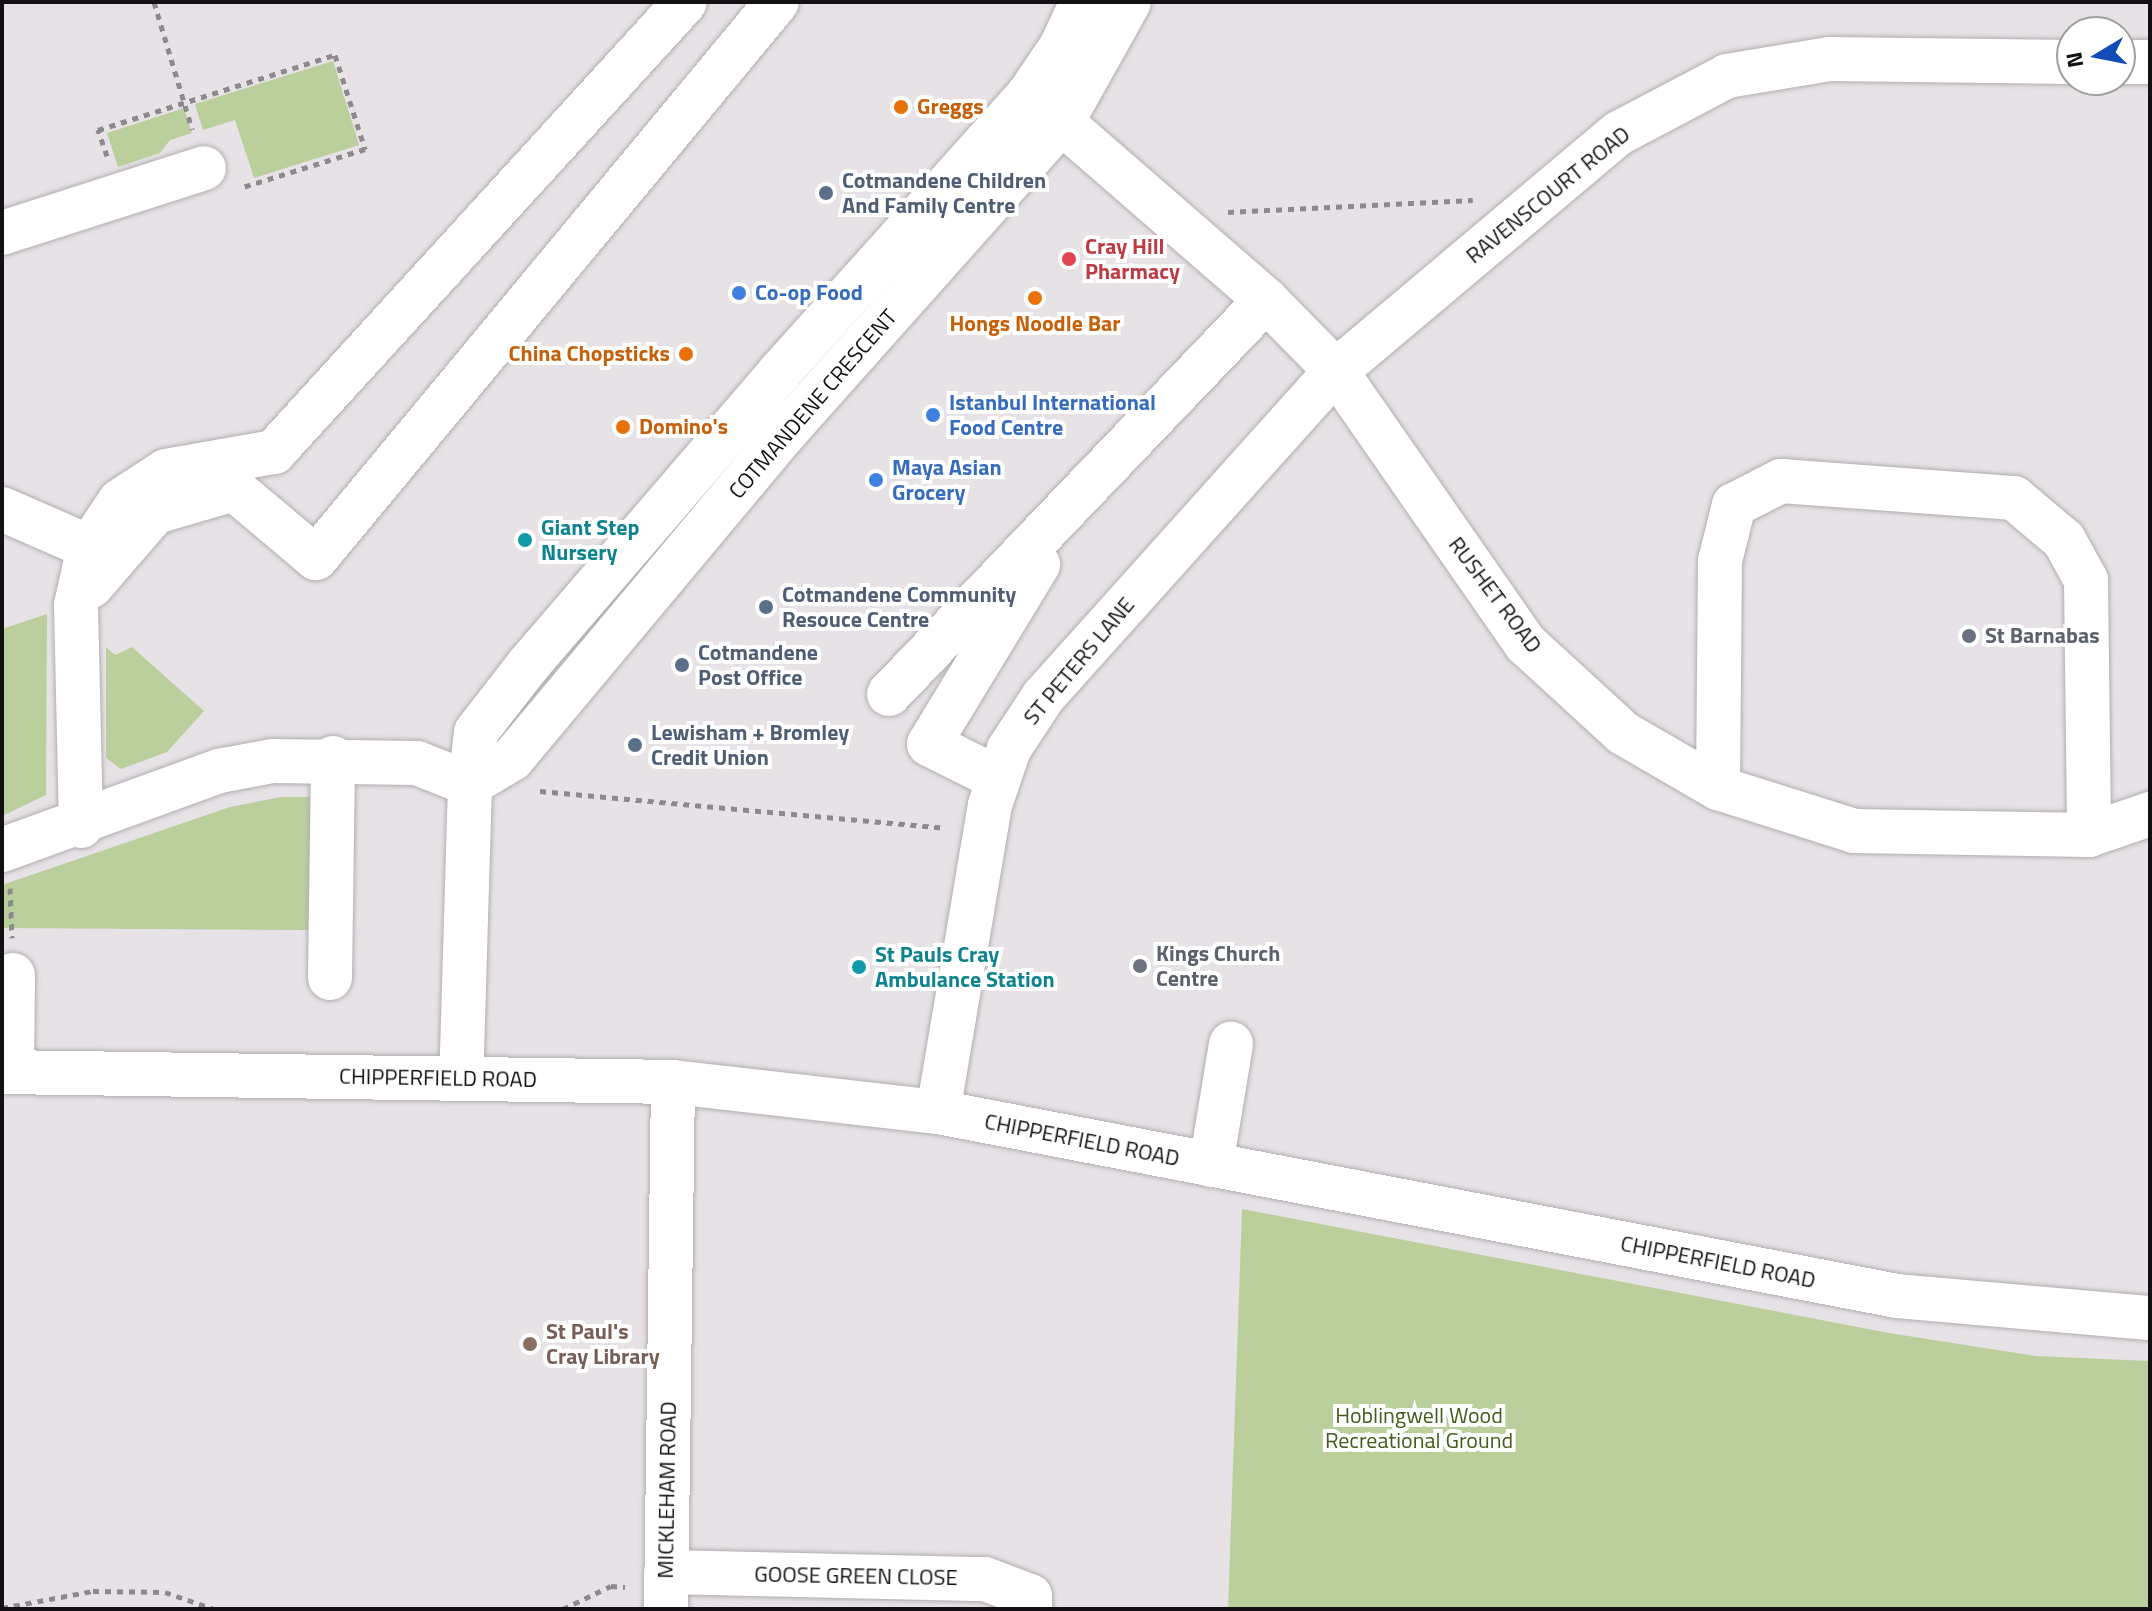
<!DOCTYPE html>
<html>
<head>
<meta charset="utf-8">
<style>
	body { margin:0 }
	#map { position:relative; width:2152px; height:1611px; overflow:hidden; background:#e7e2e6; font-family:"Titillium Web",sans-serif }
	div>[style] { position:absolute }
	.green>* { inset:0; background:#bbcf9d }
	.path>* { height:5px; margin-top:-2.5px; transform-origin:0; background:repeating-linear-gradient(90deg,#8d898c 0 6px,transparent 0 12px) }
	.roads { filter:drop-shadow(0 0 2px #b1adb1) drop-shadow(0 0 2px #b1adb1) }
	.minor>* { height:44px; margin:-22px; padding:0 22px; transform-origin:22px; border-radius:22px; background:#fff }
	.dots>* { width:22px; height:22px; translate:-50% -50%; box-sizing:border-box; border:4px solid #fff; border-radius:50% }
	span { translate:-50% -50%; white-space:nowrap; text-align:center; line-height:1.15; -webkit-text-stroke:8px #fff; paint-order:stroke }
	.food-label { font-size:22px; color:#c56008; font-weight:700 }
	.left { translate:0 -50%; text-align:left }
	.right { translate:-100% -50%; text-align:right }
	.service-label { font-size:22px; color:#4e5e75; font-weight:700 }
	.street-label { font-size:22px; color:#121012 }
	.health-label { font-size:22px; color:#be3a42; font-weight:700 }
	.shop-label { font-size:22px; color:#366cbe; font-weight:700 }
	.culture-label { font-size:22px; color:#0d838f; font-weight:700 }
	.worship-label { font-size:22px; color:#5b616d; font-weight:700 }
	.education-label { font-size:22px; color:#785e54; font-weight:700 }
	.park-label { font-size:22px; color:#455b19 }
	.frame { position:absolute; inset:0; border:4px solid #121012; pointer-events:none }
	.north { position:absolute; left:2056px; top:16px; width:80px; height:80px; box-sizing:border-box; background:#fff; border:2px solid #a09fa0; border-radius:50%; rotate:260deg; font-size:22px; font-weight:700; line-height:32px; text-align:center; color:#121012 }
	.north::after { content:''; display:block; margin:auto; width:28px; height:36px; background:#124cb7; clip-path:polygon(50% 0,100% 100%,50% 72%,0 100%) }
</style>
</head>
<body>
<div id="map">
	<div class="green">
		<div style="clip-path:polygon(333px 61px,359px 145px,254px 178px,235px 120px,203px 130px,195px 104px)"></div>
		<div style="clip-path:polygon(184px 108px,192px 133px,170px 140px,160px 153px,118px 167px,107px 133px)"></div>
		<div style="clip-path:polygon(47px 614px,46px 795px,2px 816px,2px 629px)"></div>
		<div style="clip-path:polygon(106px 647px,115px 655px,132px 647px,204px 711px,167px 752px,121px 769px,106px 758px)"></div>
		<div style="clip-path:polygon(281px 797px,311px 797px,308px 930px,2px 928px,2px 885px,230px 807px)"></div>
		<div style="clip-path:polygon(1242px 1209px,1889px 1333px,2035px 1356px,2150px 1361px,2150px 1609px,1228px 1609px)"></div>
	</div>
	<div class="path">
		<div style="left:154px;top:2px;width:133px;rotate:73.3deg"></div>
		<div style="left:107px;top:156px;width:28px;rotate:-109deg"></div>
		<div style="left:98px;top:130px;width:249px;rotate:-17.6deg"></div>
		<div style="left:335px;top:55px;width:99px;rotate:72.3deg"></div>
		<div style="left:365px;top:149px;width:131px;rotate:162.7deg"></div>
		<div style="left:1228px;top:212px;width:245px;rotate:-2.8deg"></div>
		<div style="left:540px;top:791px;width:406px;rotate:5.2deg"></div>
		<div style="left:10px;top:888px;width:50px;rotate:87.7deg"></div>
		<div style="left:2px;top:1608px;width:93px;rotate:-10.6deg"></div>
		<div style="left:93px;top:1591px;width:72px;rotate:0.8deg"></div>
		<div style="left:165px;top:1592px;width:52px;rotate:19.1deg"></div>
		<div style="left:563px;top:1609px;width:53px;rotate:-25.6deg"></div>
		<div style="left:611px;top:1586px;width:14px;rotate:4deg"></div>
	</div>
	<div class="roads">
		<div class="minor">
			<div style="left:2120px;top:62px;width:30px"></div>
			<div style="left:1029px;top:94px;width:314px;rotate:41deg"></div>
			<div style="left:1266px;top:300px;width:100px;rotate:45.4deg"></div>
			<div style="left:1336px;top:371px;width:333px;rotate:55.2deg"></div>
			<div style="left:1526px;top:644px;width:132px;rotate:42.5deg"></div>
			<div style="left:1623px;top:733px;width:110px;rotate:30.1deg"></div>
			<div style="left:1718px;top:788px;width:143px;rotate:17.5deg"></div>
			<div style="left:1854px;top:831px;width:235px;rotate:1deg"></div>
			<div style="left:2089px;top:835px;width:65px;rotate:-19deg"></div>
			<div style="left:2px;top:233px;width:212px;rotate:-17.8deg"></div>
			<div style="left:2px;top:509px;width:95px;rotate:23.6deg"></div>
			<div style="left:91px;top:586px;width:98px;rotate:-49.1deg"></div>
			<div style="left:155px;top:512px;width:82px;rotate:-16.2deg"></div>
			<div style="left:234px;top:489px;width:107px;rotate:40.1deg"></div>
			<div style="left:316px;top:558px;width:722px;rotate:-50.34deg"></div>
			<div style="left:889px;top:694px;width:545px;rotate:-46.26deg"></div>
			<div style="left:997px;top:778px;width:76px;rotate:-153.4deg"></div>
			<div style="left:929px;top:744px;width:210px;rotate:-58.7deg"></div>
			<div style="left:470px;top:784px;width:49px;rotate:-30.8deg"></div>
			<div style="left:512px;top:759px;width:422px;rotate:-50.1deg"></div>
			<div style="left:783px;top:435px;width:419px;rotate:-48.3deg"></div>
			<div style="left:1062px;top:122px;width:137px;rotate:-60.8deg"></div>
			<div style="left:470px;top:784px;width:52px;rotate:-83.4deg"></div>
			<div style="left:476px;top:732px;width:86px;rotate:-52.1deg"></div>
			<div style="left:529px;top:664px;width:384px;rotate:-49.3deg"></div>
			<div style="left:779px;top:373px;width:375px;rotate:-48.1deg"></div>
			<div style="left:1029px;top:94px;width:57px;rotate:-55.8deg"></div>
			<div style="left:1061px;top:47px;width:50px;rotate:-65deg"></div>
			<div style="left:1718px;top:788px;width:227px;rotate:-89.5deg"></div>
			<div style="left:1720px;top:561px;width:58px;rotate:-76deg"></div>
			<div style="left:1734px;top:505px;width:53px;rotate:-27.1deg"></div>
			<div style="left:1781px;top:481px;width:234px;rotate:4.2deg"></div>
			<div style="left:2014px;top:498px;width:65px;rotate:40deg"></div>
			<div style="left:2064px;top:540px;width:46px;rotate:61.2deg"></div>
			<div style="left:2086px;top:580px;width:255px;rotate:89.3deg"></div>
			<div style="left:81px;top:826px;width:221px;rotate:-91.3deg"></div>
			<div style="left:76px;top:605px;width:59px;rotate:-77.4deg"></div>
			<div style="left:89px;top:547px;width:55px;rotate:-56deg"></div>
			<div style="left:120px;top:501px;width:55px;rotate:-33.1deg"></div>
			<div style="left:166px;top:471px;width:110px;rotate:-10deg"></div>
			<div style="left:274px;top:452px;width:609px;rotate:-47.59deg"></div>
			<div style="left:2px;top:850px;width:231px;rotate:-20deg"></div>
			<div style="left:219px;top:771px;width:55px;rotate:-10.5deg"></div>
			<div style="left:273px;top:761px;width:144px;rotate:0.8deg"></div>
			<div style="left:417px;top:763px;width:57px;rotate:21.6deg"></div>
			<div style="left:470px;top:784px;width:295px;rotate:91.7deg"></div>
			<div style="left:330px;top:978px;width:220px;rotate:-89.2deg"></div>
			<div style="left:2px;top:1072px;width:671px;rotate:0.85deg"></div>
			<div style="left:673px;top:1082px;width:267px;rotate:6.5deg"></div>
			<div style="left:938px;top:1112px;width:976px;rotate:10.86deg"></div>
			<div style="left:1897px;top:1296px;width:254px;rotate:5deg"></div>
			<div style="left:12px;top:1072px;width:97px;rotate:-89.4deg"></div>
			<div style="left:938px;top:1112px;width:311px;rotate:-80.4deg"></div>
			<div style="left:990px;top:805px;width:59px;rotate:-71.3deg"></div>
			<div style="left:1009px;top:749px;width:62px;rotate:-56.8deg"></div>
			<div style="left:1043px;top:697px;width:438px;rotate:-48.1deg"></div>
			<div style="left:1336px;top:371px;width:370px;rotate:-40.1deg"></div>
			<div style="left:1619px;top:133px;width:122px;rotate:-27.8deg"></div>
			<div style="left:1727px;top:76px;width:104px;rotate:-9.4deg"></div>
			<div style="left:1830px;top:59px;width:242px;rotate:0.7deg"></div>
			<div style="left:1211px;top:1165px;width:123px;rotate:-80.6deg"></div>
			<div style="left:666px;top:1572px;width:319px;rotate:1.3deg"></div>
			<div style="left:985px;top:1579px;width:48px;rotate:20.7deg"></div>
			<div style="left:1030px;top:1596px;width:13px;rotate:90deg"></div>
			<div style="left:666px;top:1609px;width:527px;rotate:-89.24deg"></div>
		</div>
	</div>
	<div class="dots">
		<div style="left:901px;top:107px;background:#e8710a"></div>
		<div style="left:826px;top:193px;background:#5c6f8a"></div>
		<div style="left:1069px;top:259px;background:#e0444e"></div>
		<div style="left:739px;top:293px;background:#3f7fe0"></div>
		<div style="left:1035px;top:298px;background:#e8710a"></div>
		<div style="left:686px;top:354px;background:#e8710a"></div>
		<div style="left:933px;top:415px;background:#3f7fe0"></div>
		<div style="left:623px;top:427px;background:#e8710a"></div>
		<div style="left:876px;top:480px;background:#3f7fe0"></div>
		<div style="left:525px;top:540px;background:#0f9aa8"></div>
		<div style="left:766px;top:607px;background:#5c6f8a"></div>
		<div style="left:1969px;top:636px;background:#6b7280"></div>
		<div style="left:682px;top:665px;background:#5c6f8a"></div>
		<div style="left:635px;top:745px;background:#5c6f8a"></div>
		<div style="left:1140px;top:966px;background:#6b7280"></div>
		<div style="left:859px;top:967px;background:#0f9aa8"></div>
		<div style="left:530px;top:1344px;background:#8d6e63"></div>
	</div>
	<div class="food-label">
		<span class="left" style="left:917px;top:107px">Greggs</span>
		<span style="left:1035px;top:324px">Hongs Noodle Bar</span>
		<span class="right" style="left:670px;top:354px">China Chopsticks</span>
		<span class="left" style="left:639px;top:427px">Domino's</span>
	</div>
	<div class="service-label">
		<span class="left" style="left:842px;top:193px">Cotmandene Children<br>And Family Centre</span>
		<span class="left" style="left:782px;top:607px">Cotmandene Community<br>Resouce Centre</span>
		<span class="left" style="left:698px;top:665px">Cotmandene<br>Post Office</span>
		<span class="left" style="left:651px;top:745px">Lewisham + Bromley<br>Credit Union</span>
	</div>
	<div class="street-label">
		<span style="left:1548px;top:195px;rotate:-39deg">RAVENSCOURT ROAD</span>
		<span style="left:813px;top:404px;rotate:-49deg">COTMANDENE CRESCENT</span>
		<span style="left:1495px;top:595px;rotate:53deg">RUSHET ROAD</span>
		<span style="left:1079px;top:661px;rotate:-50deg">ST PETERS LANE</span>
		<span style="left:438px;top:1078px;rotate:1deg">CHIPPERFIELD ROAD</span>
		<span style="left:1082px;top:1140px;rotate:11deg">CHIPPERFIELD ROAD</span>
		<span style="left:1718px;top:1262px;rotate:11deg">CHIPPERFIELD ROAD</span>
		<span style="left:667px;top:1490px;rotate:-89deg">MICKLEHAM ROAD</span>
		<span style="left:856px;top:1576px;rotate:1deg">GOOSE GREEN CLOSE</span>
	</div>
	<div class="health-label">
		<span class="left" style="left:1085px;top:259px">Cray Hill<br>Pharmacy</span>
	</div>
	<div class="shop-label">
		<span class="left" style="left:755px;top:293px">Co-op Food</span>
		<span class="left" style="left:949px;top:415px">Istanbul International<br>Food Centre</span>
		<span class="left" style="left:892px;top:480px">Maya Asian<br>Grocery</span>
	</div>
	<div class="culture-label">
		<span class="left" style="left:541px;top:540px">Giant Step<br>Nursery</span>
		<span class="left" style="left:875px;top:967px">St Pauls Cray<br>Ambulance Station</span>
	</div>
	<div class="worship-label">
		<span class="left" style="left:1985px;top:636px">St Barnabas</span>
		<span class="left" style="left:1156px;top:966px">Kings Church<br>Centre</span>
	</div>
	<div class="education-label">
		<span class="left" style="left:546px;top:1344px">St Paul's<br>Cray Library</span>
	</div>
	<div class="park-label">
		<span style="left:1419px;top:1428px">Hoblingwell Wood<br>Recreational Ground</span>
	</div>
	<div class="frame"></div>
	<div class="north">N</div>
</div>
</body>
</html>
